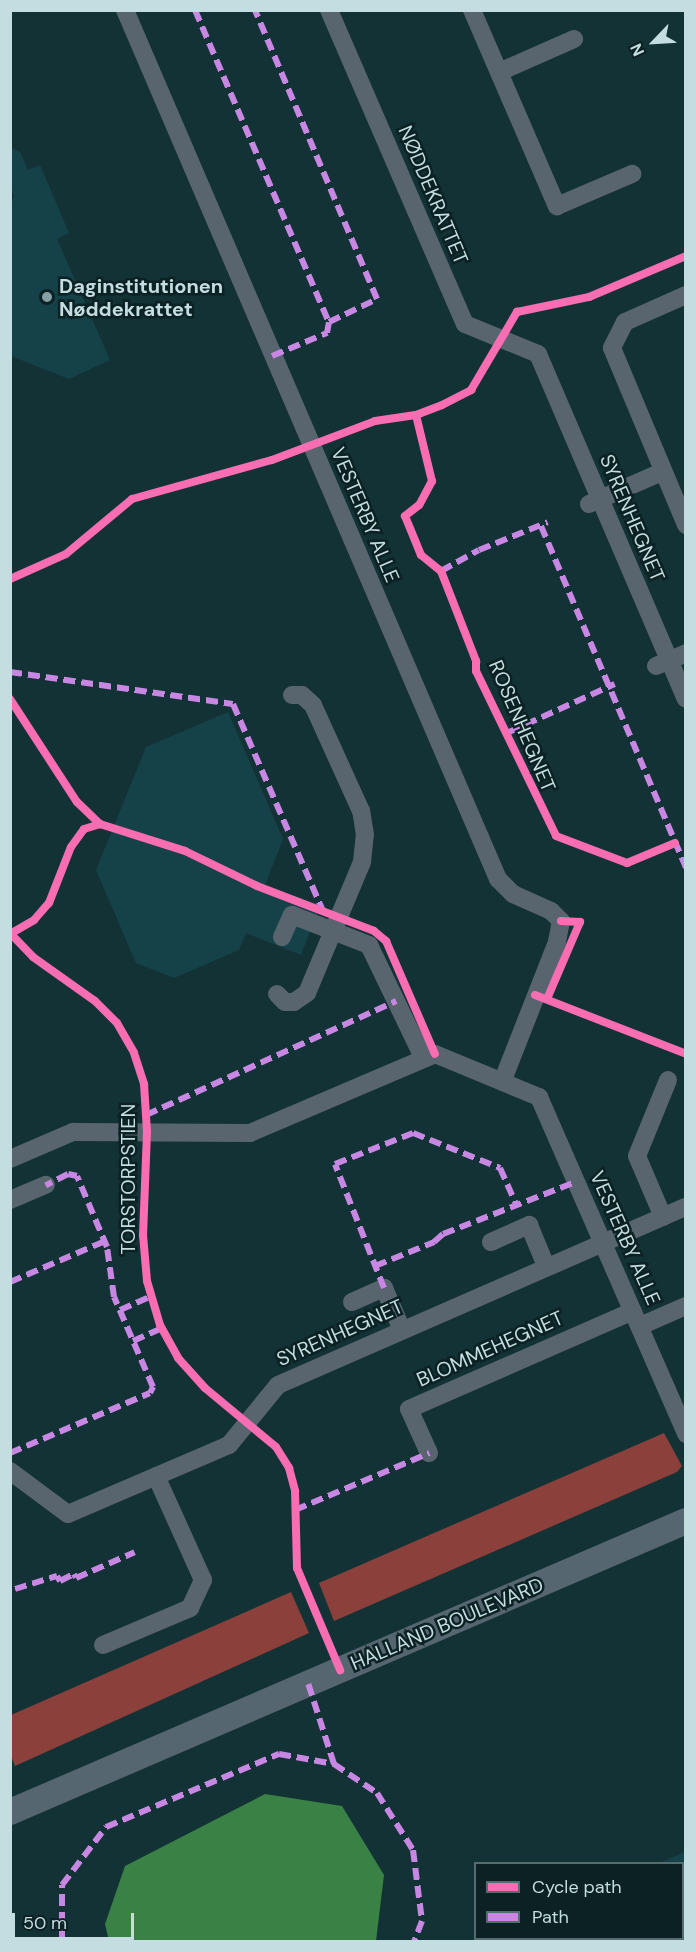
<!DOCTYPE html>
<html>
<head>
<meta charset="utf-8">
<style>
	body { margin:0 }
	#map { position:relative; width:696px; height:1952px; overflow:hidden; background:#133235; font-family:"DM Sans",sans-serif }
	div>[style] { position:absolute }
	.built>* { inset:0; background:#154248 }
	.forest>* { inset:0; background:#8b403b }
	.water>* { inset:0; background:#398145 }
	.street>* { height:18px; margin:-9px; padding:0 9px; transform-origin:9px; border-radius:9px; background:#59656e }
	.secondary>* { height:26px; margin:-13px; padding:0 13px; transform-origin:13px; border-radius:13px; background:#566670 }
	.quiet>* { height:6px; margin-top:-3px; transform-origin:0; background:repeating-linear-gradient(90deg,#c787e3 0 12px,transparent 0 18px) }
	.cycleway>* { height:8px; margin:-4px; padding:0 4px; transform-origin:4px; border-radius:4px; background:#f96db3 }
	.dots>* { width:16px; height:16px; translate:-50% -50%; box-sizing:border-box; border:3px solid #0c2124; border-radius:50% }
	span { translate:-50% -50%; white-space:nowrap; text-align:center; line-height:1.15; -webkit-text-stroke:5px #0c2124; paint-order:stroke }
	.street-label { font-size:20px; color:#c4dde0 }
	.poi-label { font-size:20px; color:#c4dde0; font-weight:700 }
	.left { translate:0 -50%; text-align:left }
	.frame { position:absolute; inset:0; border:12px solid #c4dde0; pointer-events:none }
	.legend { position:absolute; left:474px; top:1862px; width:210px; height:78px; box-sizing:border-box; background:#0c2124; border:2px solid #566c6f; margin:0; padding:8px 10px; list-style:none; font-size:18px; color:#c4dde0 }
	.legend li { display:flex; align-items:center; gap:12px; height:30px }
	.legend b { width:30px; border:2px solid #566c6f }
	.north { position:absolute; left:624px; top:12px; width:60px; height:60px; -webkit-text-stroke:4px #0c2124; paint-order:stroke; rotate:245deg; font-size:16px; font-weight:700; line-height:24px; text-align:center; color:#c4dde0 }
	.north::after { content:''; display:block; margin:auto; width:21px; height:27px; background:#c4dde0; clip-path:polygon(50% 0,100% 100%,50% 72%,0 100%) }
	.scale { position:absolute; left:12px; top:1913px; width:122px; height:27px; box-sizing:border-box; border:3px solid #c4dde0; border-top:0; padding-left:8px; font-size:18px; line-height:21px; white-space:nowrap; color:#c4dde0; -webkit-text-stroke:4px #0c2124; paint-order:stroke }
</style>
</head>
<body>
<div id="map">
	<div class="built">
		<div style="clip-path:polygon(11px 148px,20px 152px,28px 170px,40px 165px,69px 233px,57px 239px,110px 360px,69px 379px,11px 356px,10px 206px,14px 196px,11px 187px)"></div>
		<div style="clip-path:polygon(228px 712px,283px 839px,265px 885px,320px 906px,301px 955px,246px 933px,239px 950px,174px 978px,136px 963px,96px 870px,146px 747px)"></div>
		<div style="clip-path:polygon(685px 1852px,685px 1941px,482px 1941px,682px 1938px,682px 1864px,659px 1863px)"></div>
	</div>
	<div class="forest">
		<div style="clip-path:polygon(664px 1433px,682px 1466px,677px 1472px,334px 1621px,319px 1583px)"></div>
		<div style="clip-path:polygon(291px 1592px,309px 1633px,15px 1766px,11px 1756px,11px 1715px)"></div>
	</div>
	<div class="water">
		<div style="clip-path:polygon(265px 1794px,342px 1806px,384px 1875px,376px 1941px,109px 1941px,105px 1924px,125px 1866px)"></div>
	</div>
	<div class="street">
		<div style="left:125px;top:10px;width:946px;rotate:66.77deg"></div>
		<div style="left:498px;top:879px;width:21px;rotate:45deg"></div>
		<div style="left:513px;top:894px;width:42px;rotate:24.1deg"></div>
		<div style="left:551px;top:911px;width:14px;rotate:45deg"></div>
		<div style="left:561px;top:921px;width:21px;rotate:101deg"></div>
		<div style="left:557px;top:942px;width:150px;rotate:111.4deg"></div>
		<div style="left:329px;top:10px;width:342px;rotate:66.6deg"></div>
		<div style="left:465px;top:324px;width:79px;rotate:22.3deg"></div>
		<div style="left:538px;top:354px;width:375px;rotate:66.8deg"></div>
		<div style="left:472px;top:10px;width:214px;rotate:66.6deg"></div>
		<div style="left:557px;top:206px;width:82px;rotate:-23.1deg"></div>
		<div style="left:499px;top:72px;width:82px;rotate:-23.7deg"></div>
		<div style="left:686px;top:295px;width:67px;rotate:156.1deg"></div>
		<div style="left:625px;top:322px;width:29px;rotate:117deg"></div>
		<div style="left:612px;top:348px;width:192px;rotate:67.3deg"></div>
		<div style="left:589px;top:504px;width:80px;rotate:-23.7deg"></div>
		<div style="left:656px;top:666px;width:33px;rotate:-23deg"></div>
		<div style="left:282px;top:937px;width:24px;rotate:-66deg"></div>
		<div style="left:292px;top:915px;width:83px;rotate:21.3deg"></div>
		<div style="left:369px;top:945px;width:124px;rotate:64.3deg"></div>
		<div style="left:277px;top:994px;width:11px;rotate:45deg"></div>
		<div style="left:285px;top:1002px;width:9px"></div>
		<div style="left:294px;top:1002px;width:16px;rotate:-35deg"></div>
		<div style="left:307px;top:993px;width:142px;rotate:-67.2deg"></div>
		<div style="left:362px;top:862px;width:27px;rotate:-84deg"></div>
		<div style="left:365px;top:835px;width:24px;rotate:-99deg"></div>
		<div style="left:361px;top:811px;width:116px;rotate:-114.4deg"></div>
		<div style="left:313px;top:705px;width:15px;rotate:-138deg"></div>
		<div style="left:302px;top:695px;width:10px;rotate:180deg"></div>
		<div style="left:10px;top:1159px;width:69px;rotate:-23.2deg"></div>
		<div style="left:73px;top:1132px;width:177px;rotate:0.3deg"></div>
		<div style="left:250px;top:1133px;width:201px;rotate:-23.1deg"></div>
		<div style="left:435px;top:1054px;width:113px;rotate:22.5deg"></div>
		<div style="left:539px;top:1097px;width:368px;rotate:66.4deg"></div>
		<div style="left:10px;top:1200px;width:39px;rotate:-23deg"></div>
		<div style="left:663px;top:1217px;width:66px;rotate:-113.1deg"></div>
		<div style="left:637px;top:1156px;width:82px;rotate:-67.8deg"></div>
		<div style="left:491px;top:1242px;width:42px;rotate:-24.1deg"></div>
		<div style="left:529px;top:1225px;width:44px;rotate:67.5deg"></div>
		<div style="left:352px;top:1302px;width:35px;rotate:-24deg"></div>
		<div style="left:384px;top:1288px;width:46px;rotate:66.8deg"></div>
		<div style="left:640px;top:1326px;width:50px;rotate:-23.5deg"></div>
		<div style="left:429px;top:1453px;width:48px;rotate:-114.4deg"></div>
		<div style="left:409px;top:1409px;width:244px;rotate:-23.6deg"></div>
		<div style="left:10px;top:1471px;width:72px;rotate:36.6deg"></div>
		<div style="left:68px;top:1514px;width:175px;rotate:-23.2deg"></div>
		<div style="left:229px;top:1445px;width:77px;rotate:-50.8deg"></div>
		<div style="left:278px;top:1385px;width:445px;rotate:-23.6deg"></div>
		<div style="left:103px;top:1645px;width:95px;rotate:-23deg"></div>
		<div style="left:190px;top:1608px;width:31px;rotate:-65deg"></div>
		<div style="left:203px;top:1580px;width:114px;rotate:-114.3deg"></div>
	</div>
	<div class="secondary">
		<div style="left:10px;top:1812px;width:736px;rotate:-23.29deg"></div>
	</div>
	<div class="quiet">
		<div style="left:195px;top:10px;width:340px;rotate:66.8deg"></div>
		<div style="left:329px;top:322px;width:53px;rotate:-25.6deg"></div>
		<div style="left:377px;top:299px;width:314px;rotate:-112.9deg"></div>
		<div style="left:272px;top:356px;width:60px;rotate:-22.7deg"></div>
		<div style="left:327px;top:333px;width:11px;rotate:-80deg"></div>
		<div style="left:541px;top:526px;width:371px;rotate:67deg"></div>
		<div style="left:441px;top:571px;width:43px;rotate:-28.9deg"></div>
		<div style="left:479px;top:550px;width:74px;rotate:-22.1deg"></div>
		<div style="left:10px;top:672px;width:225px;rotate:8.2deg"></div>
		<div style="left:233px;top:704px;width:226px;rotate:66.5deg"></div>
		<div style="left:509px;top:732px;width:116px;rotate:-24.4deg"></div>
		<div style="left:146px;top:1115px;width:275px;rotate:-24.5deg"></div>
		<div style="left:375px;top:1266px;width:64px;rotate:-22.1deg"></div>
		<div style="left:434px;top:1242px;width:12px;rotate:-42deg"></div>
		<div style="left:443px;top:1234px;width:143px;rotate:-21.4deg"></div>
		<div style="left:10px;top:1282px;width:103px;rotate:-23.3deg"></div>
		<div style="left:384px;top:1288px;width:133px;rotate:-111.6deg"></div>
		<div style="left:335px;top:1164px;width:84px;rotate:-21.7deg"></div>
		<div style="left:413px;top:1133px;width:94px;rotate:21.9deg"></div>
		<div style="left:500px;top:1168px;width:39px;rotate:66deg"></div>
		<div style="left:120px;top:1310px;width:34px;rotate:-24deg"></div>
		<div style="left:133px;top:1341px;width:32px;rotate:-24deg"></div>
		<div style="left:10px;top:1453px;width:152px;rotate:-23.2deg"></div>
		<div style="left:150px;top:1393px;width:7px;rotate:-63deg"></div>
		<div style="left:153px;top:1387px;width:98px;rotate:-113.4deg"></div>
		<div style="left:114px;top:1297px;width:50px;rotate:-98deg"></div>
		<div style="left:107px;top:1247px;width:77px;rotate:-112.9deg"></div>
		<div style="left:77px;top:1176px;width:9px;rotate:-167deg"></div>
		<div style="left:68px;top:1174px;width:25px;rotate:153deg"></div>
		<div style="left:295px;top:1510px;width:146px;rotate:-23deg"></div>
		<div style="left:15px;top:1589px;width:44px;rotate:-17.2deg"></div>
		<div style="left:57px;top:1576px;width:6px;rotate:59deg"></div>
		<div style="left:60px;top:1581px;width:16px;rotate:-27deg"></div>
		<div style="left:74px;top:1574px;width:4px;rotate:63deg"></div>
		<div style="left:76px;top:1578px;width:64px;rotate:-23.8deg"></div>
		<div style="left:334px;top:1764px;width:52px;rotate:34deg"></div>
		<div style="left:377px;top:1793px;width:67px;rotate:57.7deg"></div>
		<div style="left:413px;top:1850px;width:72px;rotate:82.8deg"></div>
		<div style="left:422px;top:1921px;width:22px;rotate:111deg"></div>
		<div style="left:62px;top:1942px;width:57px;rotate:-90deg"></div>
		<div style="left:62px;top:1885px;width:73px;rotate:-52.8deg"></div>
		<div style="left:106px;top:1827px;width:188px;rotate:-22.9deg"></div>
		<div style="left:279px;top:1754px;width:56px;rotate:10.3deg"></div>
		<div style="left:334px;top:1764px;width:85px;rotate:-107.8deg"></div>
	</div>
	<div class="cycleway">
		<div style="left:416px;top:415px;width:68px;rotate:76.4deg"></div>
		<div style="left:432px;top:481px;width:27px;rotate:118deg"></div>
		<div style="left:419px;top:505px;width:18px;rotate:142deg"></div>
		<div style="left:405px;top:516px;width:42px;rotate:67.7deg"></div>
		<div style="left:421px;top:555px;width:26px;rotate:39deg"></div>
		<div style="left:441px;top:571px;width:97px;rotate:68.7deg"></div>
		<div style="left:476px;top:661px;width:10px;rotate:90deg"></div>
		<div style="left:476px;top:671px;width:183px;rotate:64.1deg"></div>
		<div style="left:556px;top:836px;width:76px;rotate:20.8deg"></div>
		<div style="left:627px;top:863px;width:52px;rotate:-22.6deg"></div>
		<div style="left:10px;top:579px;width:61px;rotate:-24.1deg"></div>
		<div style="left:66px;top:554px;width:86px;rotate:-39.8deg"></div>
		<div style="left:132px;top:499px;width:145px;rotate:-15.6deg"></div>
		<div style="left:272px;top:460px;width:110px;rotate:-20.7deg"></div>
		<div style="left:375px;top:421px;width:41px;rotate:-8.3deg"></div>
		<div style="left:416px;top:415px;width:28px;rotate:-21deg"></div>
		<div style="left:442px;top:405px;width:33px;rotate:-27deg"></div>
		<div style="left:471px;top:390px;width:91px;rotate:-59.5deg"></div>
		<div style="left:517px;top:312px;width:74px;rotate:-11.8deg"></div>
		<div style="left:589px;top:297px;width:105px;rotate:-22.9deg"></div>
		<div style="left:10px;top:699px;width:123px;rotate:57deg"></div>
		<div style="left:77px;top:802px;width:32px;rotate:44deg"></div>
		<div style="left:10px;top:933px;width:33px;rotate:46deg"></div>
		<div style="left:33px;top:957px;width:76px;rotate:35.4deg"></div>
		<div style="left:95px;top:1001px;width:31px;rotate:45deg"></div>
		<div style="left:117px;top:1023px;width:34px;rotate:60deg"></div>
		<div style="left:134px;top:1053px;width:33px;rotate:72deg"></div>
		<div style="left:144px;top:1084px;width:48px;rotate:86.4deg"></div>
		<div style="left:147px;top:1132px;width:103px;rotate:92.2deg"></div>
		<div style="left:143px;top:1235px;width:46px;rotate:85deg"></div>
		<div style="left:147px;top:1281px;width:46px;rotate:73.5deg"></div>
		<div style="left:160px;top:1325px;width:38px;rotate:61deg"></div>
		<div style="left:178px;top:1358px;width:40px;rotate:48deg"></div>
		<div style="left:205px;top:1388px;width:92px;rotate:39.7deg"></div>
		<div style="left:276px;top:1447px;width:25px;rotate:58deg"></div>
		<div style="left:289px;top:1468px;width:24px;rotate:75deg"></div>
		<div style="left:295px;top:1491px;width:77px;rotate:88.5deg"></div>
		<div style="left:297px;top:1568px;width:111px;rotate:67.1deg"></div>
		<div style="left:10px;top:934px;width:28px;rotate:-30deg"></div>
		<div style="left:34px;top:920px;width:23px;rotate:-49deg"></div>
		<div style="left:49px;top:903px;width:60px;rotate:-68.6deg"></div>
		<div style="left:71px;top:847px;width:22px;rotate:-54deg"></div>
		<div style="left:84px;top:829px;width:17px;rotate:-17deg"></div>
		<div style="left:100px;top:824px;width:89px;rotate:17.6deg"></div>
		<div style="left:185px;top:851px;width:80px;rotate:25.9deg"></div>
		<div style="left:257px;top:886px;width:125px;rotate:21deg"></div>
		<div style="left:374px;top:931px;width:16px;rotate:40deg"></div>
		<div style="left:386px;top:941px;width:123px;rotate:66.6deg"></div>
		<div style="left:535px;top:995px;width:162px;rotate:21.3deg"></div>
		<div style="left:547px;top:999px;width:84px;rotate:-66.8deg"></div>
		<div style="left:580px;top:922px;width:19px;rotate:-177deg"></div>
	</div>
	<div class="dots">
		<div style="left:47px;top:297px;background:#86a1a4"></div>
	</div>
	<div class="street-label">
		<span style="left:433px;top:195px;rotate:67deg">NØDDEKRATTET</span>
		<span style="left:365px;top:515px;rotate:67deg">VESTERBY ALLE</span>
		<span style="left:632px;top:518px;rotate:67deg">SYRENHEGNET</span>
		<span style="left:522px;top:726px;rotate:67deg">ROSENHEGNET</span>
		<span style="left:128px;top:1179px;rotate:-90deg">TORSTORPSTIEN</span>
		<span style="left:625px;top:1238px;rotate:66deg">VESTERBY ALLE</span>
		<span style="left:340px;top:1333px;rotate:-24deg">SYRENHEGNET</span>
		<span style="left:490px;top:1349px;rotate:-24deg">BLOMMEHEGNET</span>
		<span style="left:447px;top:1624px;rotate:-23deg">HALLAND BOULEVARD</span>
	</div>
	<div class="poi-label">
		<span class="left" style="left:59px;top:298px">Daginstitutionen<br>Nøddekrattet</span>
	</div>
	<div class="frame"></div>
	<ul class="legend">
	<li><b style="height:8px;background:#f96db3"></b>Cycle path</li>
	<li><b style="height:8px;background:#c787e3"></b>Path</li>
	</ul>
	<div class="north">N</div>
	<div class="scale">50 m</div>
</div>
</body>
</html>
